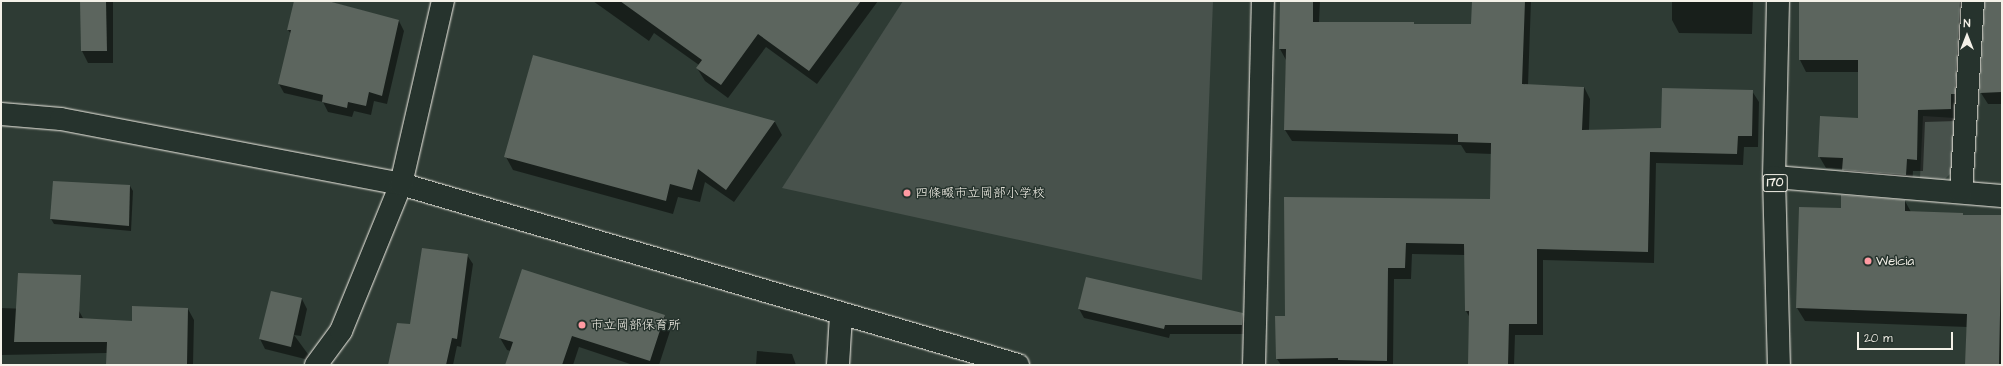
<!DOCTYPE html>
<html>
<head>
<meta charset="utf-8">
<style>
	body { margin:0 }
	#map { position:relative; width:2003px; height:366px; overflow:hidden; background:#2e3b34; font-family:"Architects Daughter","Klee One",sans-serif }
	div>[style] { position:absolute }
	.green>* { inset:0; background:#48524c }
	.shadow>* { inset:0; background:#0007 }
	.building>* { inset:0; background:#5c655e }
	.roads { filter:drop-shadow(0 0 1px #f4f1e8) drop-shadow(0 0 1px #f4f1e8) }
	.street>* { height:22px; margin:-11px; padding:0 11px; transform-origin:11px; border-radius:11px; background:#26332d }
	.secondary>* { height:22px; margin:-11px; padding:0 11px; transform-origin:11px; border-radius:11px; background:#26332d }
	.highway>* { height:22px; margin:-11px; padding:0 11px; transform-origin:11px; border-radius:11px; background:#26332d }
	.dots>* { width:11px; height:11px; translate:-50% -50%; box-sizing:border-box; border:2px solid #26332d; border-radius:50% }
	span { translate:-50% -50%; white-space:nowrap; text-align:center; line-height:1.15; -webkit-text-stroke:3px #26332d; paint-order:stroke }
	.shield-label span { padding:1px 3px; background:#26332d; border:1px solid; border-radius:3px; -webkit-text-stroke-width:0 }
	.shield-label { font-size:12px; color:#f4f1e8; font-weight:700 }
	.poi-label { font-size:13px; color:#f4f1e8 }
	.left { translate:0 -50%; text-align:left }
	.frame { position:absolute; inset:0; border:2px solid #f4f1e8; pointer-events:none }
	.north { position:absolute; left:1947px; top:16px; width:40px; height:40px; -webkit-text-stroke:3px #26332d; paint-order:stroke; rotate:0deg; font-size:11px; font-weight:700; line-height:16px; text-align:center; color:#f4f1e8 }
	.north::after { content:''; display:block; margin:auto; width:14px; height:18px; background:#f4f1e8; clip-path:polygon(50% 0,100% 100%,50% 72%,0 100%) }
	.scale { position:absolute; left:1857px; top:332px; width:96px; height:18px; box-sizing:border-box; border:2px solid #f4f1e8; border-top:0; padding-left:5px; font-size:12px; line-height:14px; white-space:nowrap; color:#f4f1e8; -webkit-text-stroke:3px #26332d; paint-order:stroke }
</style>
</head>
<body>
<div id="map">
	<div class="green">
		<div style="clip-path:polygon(903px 1px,1213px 1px,1202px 280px,782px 188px)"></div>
		<div style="clip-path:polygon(1923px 116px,1955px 118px,1953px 171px,1945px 179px,1920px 178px)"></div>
	</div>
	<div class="shadow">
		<div style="clip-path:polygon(81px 1px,113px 1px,113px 63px,88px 63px,82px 51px)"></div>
		<div style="clip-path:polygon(295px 1px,327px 1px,399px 21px,404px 31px,387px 104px,374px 101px,371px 115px,354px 111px,352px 117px,328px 112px,323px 102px,284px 93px,279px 84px,291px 34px,288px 30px)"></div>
		<div style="clip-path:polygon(593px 1px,878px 1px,817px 84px,766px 47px,728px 98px,705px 81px,697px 68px,699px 65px,654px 33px,649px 41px)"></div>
		<div style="clip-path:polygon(1281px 1px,1320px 1px,1319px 23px,1472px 25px,1473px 1px,1531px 1px,1528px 85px,1584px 87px,1590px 99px,1589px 130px,1662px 129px,1752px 91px,1759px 102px,1758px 147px,1744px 147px,1743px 165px,1656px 163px,1654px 263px,1543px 260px,1543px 335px,1515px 335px,1514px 365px,1469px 365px,1470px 318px,1466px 311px,1465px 255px,1412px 254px,1411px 279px,1394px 279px,1393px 365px,1281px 365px,1277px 359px,1286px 317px,1285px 198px,1491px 200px,1492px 154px,1466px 153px,1461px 145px,1292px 141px,1285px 130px,1286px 60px,1280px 49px)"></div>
		<div style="clip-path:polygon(1672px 1px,1753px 1px,1752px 34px,1679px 33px,1672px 20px)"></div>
		<div style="clip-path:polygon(1802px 1px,1979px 1px,1957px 121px,1925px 122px,1923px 171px,1913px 171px,1912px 187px,1850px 182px,1843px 169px,1826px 168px,1819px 156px,1859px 119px,1859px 72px,1806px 72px,1800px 60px)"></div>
		<div style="clip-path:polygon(1983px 1px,2002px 1px,2002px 104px,1988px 104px,1981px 93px,1986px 2px)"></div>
		<div style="clip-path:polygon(533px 56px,775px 122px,782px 135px,734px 202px,705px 182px,700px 202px,678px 197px,673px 214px,513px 170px,506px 157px)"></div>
		<div style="clip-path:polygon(130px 186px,133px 191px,131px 231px,54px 224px,51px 219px)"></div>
		<div style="clip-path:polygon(1905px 201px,1911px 212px,1964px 216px,2002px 216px,2002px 365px,1966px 365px,1967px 327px,1805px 321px,1797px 308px,1842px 210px)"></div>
		<div style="clip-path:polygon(467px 255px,473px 264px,461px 347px,457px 346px,453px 365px,389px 365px,410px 325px)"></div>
		<div style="clip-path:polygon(272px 292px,302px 299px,307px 309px,301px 336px,294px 335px,313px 361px,265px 349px,260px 339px)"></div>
		<div style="clip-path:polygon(1px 308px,79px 311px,84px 320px,132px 322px,188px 309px,194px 320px,193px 365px,107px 365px,107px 353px,1px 355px)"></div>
		<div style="clip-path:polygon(1079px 309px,1242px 313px,1247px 322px,1247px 334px,1170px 334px,1169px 338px,1084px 318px)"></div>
		<div style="clip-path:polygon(664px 316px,671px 328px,659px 365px,633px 365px,579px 347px,573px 365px,506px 365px,511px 351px,507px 350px,500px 338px)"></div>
		<div style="clip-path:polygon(757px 351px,792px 354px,796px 365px,756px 365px)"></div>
	</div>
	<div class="building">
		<div style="clip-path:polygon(80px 1px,106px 1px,107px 51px,81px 51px)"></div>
		<div style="clip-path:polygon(294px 1px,328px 1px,399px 20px,382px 96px,369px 92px,366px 106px,348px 102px,347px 108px,322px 102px,323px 95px,278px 84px,291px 30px,287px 30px)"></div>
		<div style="clip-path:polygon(620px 1px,861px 1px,809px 71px,758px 34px,721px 85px,696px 68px,702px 60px)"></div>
		<div style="clip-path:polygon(1280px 1px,1313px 1px,1313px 22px,1414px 22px,1414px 24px,1471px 24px,1472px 1px,1525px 1px,1522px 84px,1584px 87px,1582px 130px,1661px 128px,1662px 88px,1753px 90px,1752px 136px,1738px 136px,1737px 154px,1650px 152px,1648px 252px,1537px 249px,1537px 324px,1509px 324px,1508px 365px,1468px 365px,1469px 311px,1465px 311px,1464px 244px,1406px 243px,1405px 268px,1388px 268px,1387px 361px,1338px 360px,1338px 358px,1276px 359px,1275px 316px,1285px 316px,1284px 197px,1490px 199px,1491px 143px,1458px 142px,1458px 134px,1284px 130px,1286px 49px,1279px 49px)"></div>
		<div style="clip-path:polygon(1799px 1px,1960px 1px,1955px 94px,1951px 94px,1951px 109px,1918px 110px,1917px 160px,1907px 159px,1906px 175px,1842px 170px,1843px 158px,1818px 157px,1820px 116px,1858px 118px,1858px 60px,1799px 60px)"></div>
		<div style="clip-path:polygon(1985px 1px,2002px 1px,2002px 92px,1980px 93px)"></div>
		<div style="clip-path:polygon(533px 55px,684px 96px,775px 121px,726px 190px,698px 169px,692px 190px,670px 184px,666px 201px,504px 157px)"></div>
		<div style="clip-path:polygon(53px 181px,130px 185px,129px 226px,50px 219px)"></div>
		<div style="clip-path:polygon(1841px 195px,1905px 200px,1905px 211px,1963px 213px,1963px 215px,2002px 215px,1999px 365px,1965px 365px,1967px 314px,1796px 308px,1799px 207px,1841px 208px)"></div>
		<div style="clip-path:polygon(422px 248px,468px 254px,457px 339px,452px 338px,446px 365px,388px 365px,397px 323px,410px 324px)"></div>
		<div style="clip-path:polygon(522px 269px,665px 315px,650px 361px,572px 336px,562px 365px,505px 365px,513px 342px,499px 338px)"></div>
		<div style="clip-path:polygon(18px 273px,81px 275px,79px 318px,132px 321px,132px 306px,188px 308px,187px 365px,106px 365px,107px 342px,14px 342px)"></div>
		<div style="clip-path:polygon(1086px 277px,1243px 313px,1242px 325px,1165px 325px,1164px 329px,1078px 309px)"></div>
		<div style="clip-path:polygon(271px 291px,302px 298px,291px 347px,259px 339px)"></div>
	</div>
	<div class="roads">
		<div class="street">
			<div style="left:1774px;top:177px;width:229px;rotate:4.8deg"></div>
			<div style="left:1961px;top:192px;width:191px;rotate:-86.4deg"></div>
			<div style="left:316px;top:365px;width:42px;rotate:-53.7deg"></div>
			<div style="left:341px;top:331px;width:159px;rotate:-67.8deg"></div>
			<div style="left:838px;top:365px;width:50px;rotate:-86.6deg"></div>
			<div style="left:1254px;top:365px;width:364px;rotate:-88.6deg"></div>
		</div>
		<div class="secondary">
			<div style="left:1px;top:114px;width:60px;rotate:4.8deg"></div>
			<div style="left:61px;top:119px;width:346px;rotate:10.8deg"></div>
			<div style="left:401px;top:184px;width:643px;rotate:16.35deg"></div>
			<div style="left:401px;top:184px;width:188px;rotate:-77.1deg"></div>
		</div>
		<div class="highway">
			<div style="left:1778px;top:1px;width:176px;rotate:91.3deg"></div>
			<div style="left:1774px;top:177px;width:188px;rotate:88.5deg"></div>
		</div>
	</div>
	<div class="dots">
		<div style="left:907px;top:193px;background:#ff9aa2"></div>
		<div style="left:1868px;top:261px;background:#ff9aa2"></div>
		<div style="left:582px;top:325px;background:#ff9aa2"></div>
	</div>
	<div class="shield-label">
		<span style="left:1775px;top:183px">170</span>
	</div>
	<div class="poi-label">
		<span class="left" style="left:915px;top:193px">四條畷市立岡部小学校</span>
		<span class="left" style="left:1876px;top:261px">Welcia</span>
		<span class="left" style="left:590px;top:325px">市立岡部保育所</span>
	</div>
	<div class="frame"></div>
	<div class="north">N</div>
	<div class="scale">20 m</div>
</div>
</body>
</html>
